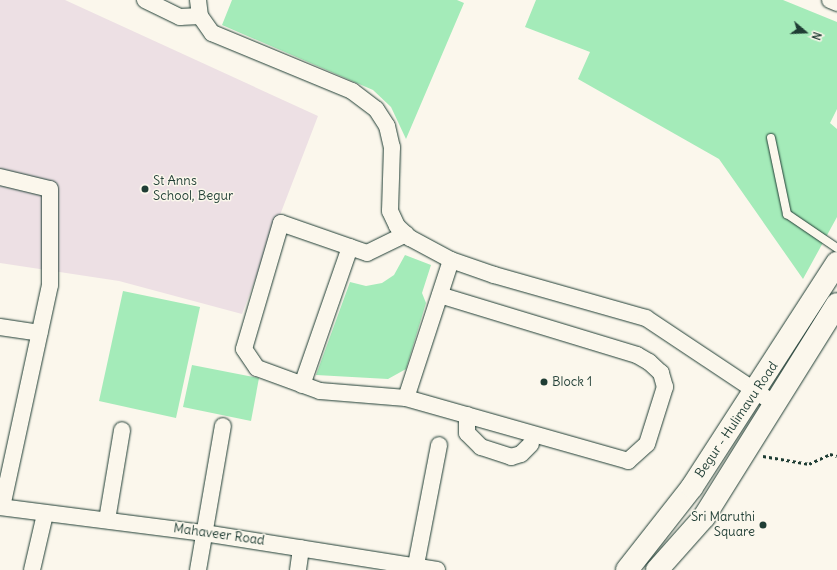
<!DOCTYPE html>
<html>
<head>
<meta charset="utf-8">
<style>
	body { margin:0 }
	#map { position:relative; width:837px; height:570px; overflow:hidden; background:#fbf7ec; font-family:Delius,sans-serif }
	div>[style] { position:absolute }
	.built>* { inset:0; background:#ede0e4 }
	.green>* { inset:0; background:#a4ebb9 }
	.path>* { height:2.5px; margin-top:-1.25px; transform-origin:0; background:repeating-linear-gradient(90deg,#1f3d34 0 3px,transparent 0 6px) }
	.roads { filter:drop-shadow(0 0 1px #1f3d34) drop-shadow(0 0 1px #1f3d34) }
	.service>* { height:8px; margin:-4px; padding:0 4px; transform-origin:4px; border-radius:4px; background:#fbf7ec }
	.minor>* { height:16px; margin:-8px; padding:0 8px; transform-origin:8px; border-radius:8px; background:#fbf7ec }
	.secondary>* { height:22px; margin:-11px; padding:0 11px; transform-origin:11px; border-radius:11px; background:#fbf7ec }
	.dots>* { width:11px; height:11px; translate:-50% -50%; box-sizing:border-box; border:2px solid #fbf7ec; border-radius:50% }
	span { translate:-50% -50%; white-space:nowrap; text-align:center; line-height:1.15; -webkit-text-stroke:3px #fbf7ec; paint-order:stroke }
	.poi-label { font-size:13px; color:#1f3d34 }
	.left { translate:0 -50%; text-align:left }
	.right { translate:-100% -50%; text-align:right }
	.street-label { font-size:13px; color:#1f3d34 }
	.north { position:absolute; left:785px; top:12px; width:40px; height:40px; -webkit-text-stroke:3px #fbf7ec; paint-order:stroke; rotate:109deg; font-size:11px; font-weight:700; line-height:16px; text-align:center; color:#1f3d34 }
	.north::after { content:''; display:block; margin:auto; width:14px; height:18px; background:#1f3d34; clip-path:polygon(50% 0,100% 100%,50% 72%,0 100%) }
</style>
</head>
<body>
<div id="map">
	<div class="built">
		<div style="clip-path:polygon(0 0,65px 0,318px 116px,242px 314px,119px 281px,0 263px)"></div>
	</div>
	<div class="green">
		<div style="clip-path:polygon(232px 0,457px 0,464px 3px,406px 139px,391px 107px,373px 90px,222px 25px)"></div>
		<div style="clip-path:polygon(536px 0,783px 0,837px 22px,837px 109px,830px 123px,837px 129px,837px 217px,803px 279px,719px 159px,578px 79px,590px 52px,525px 27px)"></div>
		<div style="clip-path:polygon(405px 255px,431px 265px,422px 293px,426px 303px,406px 369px,388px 379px,316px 375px,350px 282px,366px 286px,382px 283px,394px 275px)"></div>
		<div style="clip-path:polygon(123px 291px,200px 307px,176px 418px,99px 401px)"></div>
		<div style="clip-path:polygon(192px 365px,259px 378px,251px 421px,183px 407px)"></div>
	</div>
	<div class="path">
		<div style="left:763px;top:456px;width:47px;rotate:9.9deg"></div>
		<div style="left:809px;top:464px;width:23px;rotate:-25deg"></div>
		<div style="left:830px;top:454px;width:7px;rotate:16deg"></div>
	</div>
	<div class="roads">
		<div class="service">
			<div style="left:771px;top:138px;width:78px;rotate:78.1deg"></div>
			<div style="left:787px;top:214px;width:60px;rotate:34.2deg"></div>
		</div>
		<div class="minor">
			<div style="left:145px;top:0;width:39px;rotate:26deg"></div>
			<div style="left:180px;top:17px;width:20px;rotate:-3deg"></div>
			<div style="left:198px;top:0;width:16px;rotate:83deg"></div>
			<div style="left:200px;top:16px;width:21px;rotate:55deg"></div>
			<div style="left:212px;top:33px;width:152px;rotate:22.5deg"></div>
			<div style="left:352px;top:91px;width:30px;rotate:37deg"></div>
			<div style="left:376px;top:109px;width:20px;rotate:57deg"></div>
			<div style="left:387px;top:126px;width:22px;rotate:77deg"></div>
			<div style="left:392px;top:147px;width:64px;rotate:91.8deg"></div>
			<div style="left:390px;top:211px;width:17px;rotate:65deg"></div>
			<div style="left:397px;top:226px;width:18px;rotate:43deg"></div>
			<div style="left:410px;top:238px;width:47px;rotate:28.2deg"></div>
			<div style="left:451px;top:260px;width:46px;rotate:19.2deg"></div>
			<div style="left:494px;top:275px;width:158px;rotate:15.8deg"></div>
			<div style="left:646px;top:318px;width:155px;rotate:33.7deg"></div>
			<div style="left:830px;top:0;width:8px;rotate:23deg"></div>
			<div style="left:0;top:177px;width:51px;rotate:13.5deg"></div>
			<div style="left:50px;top:189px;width:96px;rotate:90deg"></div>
			<div style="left:50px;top:285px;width:227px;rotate:102.2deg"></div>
			<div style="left:406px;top:234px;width:43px;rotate:154deg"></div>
			<div style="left:367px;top:253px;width:91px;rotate:-160.8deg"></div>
			<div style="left:281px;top:223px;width:131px;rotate:106.4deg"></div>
			<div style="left:244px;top:349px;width:23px;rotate:56deg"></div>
			<div style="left:257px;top:368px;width:67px;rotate:20.1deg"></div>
			<div style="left:320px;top:391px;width:86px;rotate:4.7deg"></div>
			<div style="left:406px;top:398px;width:231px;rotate:15.8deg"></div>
			<div style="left:628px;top:461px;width:25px;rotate:-42deg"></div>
			<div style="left:647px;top:444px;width:60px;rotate:-72.5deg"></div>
			<div style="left:665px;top:387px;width:15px;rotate:-106deg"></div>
			<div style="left:661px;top:373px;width:16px;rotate:-137deg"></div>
			<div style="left:649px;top:362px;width:14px;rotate:-150deg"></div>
			<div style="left:637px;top:355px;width:206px;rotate:-163.1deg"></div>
			<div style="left:0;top:327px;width:40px;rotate:8.5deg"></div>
			<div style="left:302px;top:385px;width:146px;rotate:-70.8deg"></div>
			<div style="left:406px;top:398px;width:145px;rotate:-71.9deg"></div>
			<div style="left:467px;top:415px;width:18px;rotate:90deg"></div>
			<div style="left:467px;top:433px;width:20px;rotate:45deg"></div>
			<div style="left:481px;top:447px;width:32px;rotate:18deg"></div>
			<div style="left:511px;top:457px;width:10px;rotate:-17deg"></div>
			<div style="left:521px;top:454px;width:14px;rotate:-45deg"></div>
			<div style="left:0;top:507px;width:206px;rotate:7.3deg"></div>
			<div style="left:204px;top:533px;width:236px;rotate:9deg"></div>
			<div style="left:107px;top:520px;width:91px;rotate:-80.5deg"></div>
			<div style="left:416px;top:565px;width:122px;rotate:-79.1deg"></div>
			<div style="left:32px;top:570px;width:57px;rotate:-76.9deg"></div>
			<div style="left:198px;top:570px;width:146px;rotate:-80.2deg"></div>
			<div style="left:298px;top:570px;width:22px;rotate:-82deg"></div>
		</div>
		<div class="secondary">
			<div style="left:627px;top:570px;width:105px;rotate:-51.9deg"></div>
			<div style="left:692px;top:487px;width:267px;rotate:-57.1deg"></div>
			<div style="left:657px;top:570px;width:71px;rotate:-48.4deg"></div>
			<div style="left:704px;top:517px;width:251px;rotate:-58deg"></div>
		</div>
	</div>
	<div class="dots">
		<div style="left:145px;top:189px;background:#1f3d34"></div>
		<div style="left:544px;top:382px;background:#1f3d34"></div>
		<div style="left:763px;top:525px;background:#1f3d34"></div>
	</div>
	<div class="poi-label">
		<span class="left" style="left:153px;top:189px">St Anns<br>School, Begur</span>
		<span class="left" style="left:552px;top:382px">Block 1</span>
		<span class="right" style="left:755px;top:525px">Sri Maruthi<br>Square</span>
	</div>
	<div class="street-label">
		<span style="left:737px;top:420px;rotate:-56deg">Begur - Hulimavu Road</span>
		<span style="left:219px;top:535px;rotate:8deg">Mahaveer Road</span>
	</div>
	<div class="north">N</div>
</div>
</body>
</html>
